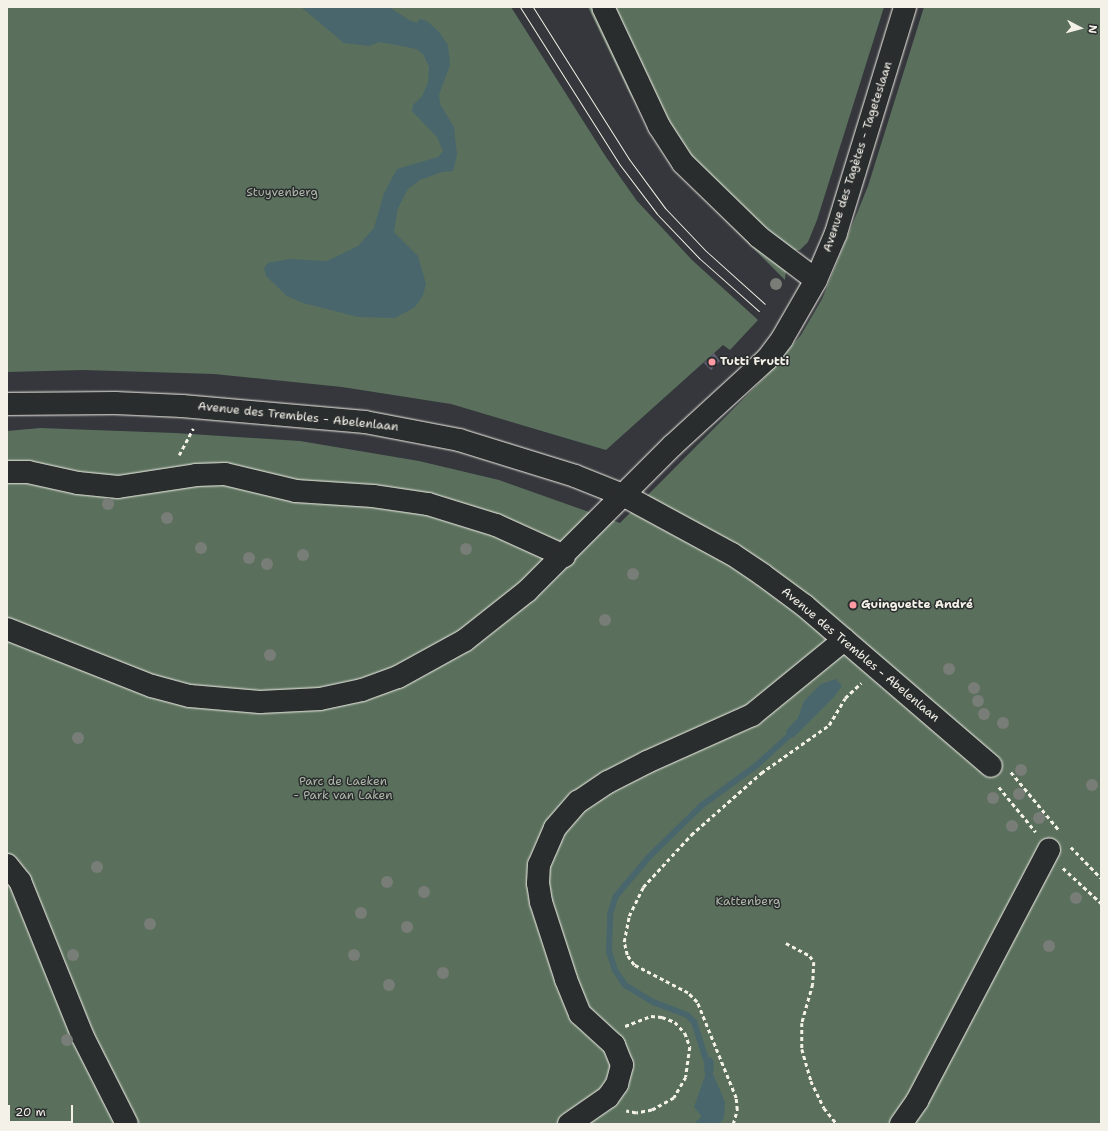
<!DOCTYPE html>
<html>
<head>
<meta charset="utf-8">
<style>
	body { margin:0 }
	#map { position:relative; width:1108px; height:1131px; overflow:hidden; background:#35373c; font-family:"Shantell Sans",sans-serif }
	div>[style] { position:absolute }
	.green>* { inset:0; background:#5a705d }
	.water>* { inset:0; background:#48666c }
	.stream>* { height:6px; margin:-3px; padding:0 3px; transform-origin:3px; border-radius:3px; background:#48666c }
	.building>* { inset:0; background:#606072 }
	.path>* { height:2.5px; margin-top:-1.25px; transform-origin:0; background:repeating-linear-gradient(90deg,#f4f1e8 0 4px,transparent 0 7px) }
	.roads { filter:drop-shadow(0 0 1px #f4f1e8) drop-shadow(0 0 1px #f4f1e8) }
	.street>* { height:22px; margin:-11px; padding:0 11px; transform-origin:11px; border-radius:11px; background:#2a2d2e }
	.tram>* { height:1px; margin:-0.5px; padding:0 0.5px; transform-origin:0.5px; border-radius:0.5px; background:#f4f1e8 }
	.trees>* { width:12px; height:12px; margin:-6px; border-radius:50%; background:#787d78 }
	.dots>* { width:11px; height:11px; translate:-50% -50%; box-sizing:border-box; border:2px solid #2a2d2e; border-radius:50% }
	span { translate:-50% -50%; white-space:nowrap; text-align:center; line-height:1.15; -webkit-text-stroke:3px #2a2d2e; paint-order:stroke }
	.street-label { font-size:12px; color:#f4f1e8 }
	.park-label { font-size:12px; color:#afb7a9 }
	.poi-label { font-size:12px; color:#f4f1e8; font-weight:700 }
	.left { translate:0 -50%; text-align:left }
	.frame { position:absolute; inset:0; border:8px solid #f4f1e8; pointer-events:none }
	.north { position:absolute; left:1060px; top:8px; width:40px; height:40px; -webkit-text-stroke:3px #2a2d2e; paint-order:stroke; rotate:96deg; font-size:11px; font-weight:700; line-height:16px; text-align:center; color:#f4f1e8 }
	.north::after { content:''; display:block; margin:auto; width:14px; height:18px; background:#f4f1e8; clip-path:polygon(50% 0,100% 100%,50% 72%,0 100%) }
	.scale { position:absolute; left:8px; top:1105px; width:65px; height:18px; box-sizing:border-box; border:2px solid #f4f1e8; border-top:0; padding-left:5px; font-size:12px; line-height:14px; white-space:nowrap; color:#f4f1e8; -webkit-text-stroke:3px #2a2d2e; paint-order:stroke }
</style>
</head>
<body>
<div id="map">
	<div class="green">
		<div style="clip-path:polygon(7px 7px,511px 7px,606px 157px,637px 201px,692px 260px,758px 320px,730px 350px,723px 345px,606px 450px,451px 404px,342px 387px,214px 374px,83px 370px,7px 372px)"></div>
		<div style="clip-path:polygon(588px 7px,598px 7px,635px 91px,786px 269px,785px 280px,693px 188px,662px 151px,630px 94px)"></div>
		<div style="clip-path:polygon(609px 7px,884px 7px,817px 220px,808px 242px,800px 250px,788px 250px,693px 168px)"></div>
		<div style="clip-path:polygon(924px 7px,1101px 7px,1101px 1124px,7px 1124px,7px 431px,40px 428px,175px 433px,300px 441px,419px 461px,499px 480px,620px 523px,767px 375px,801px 335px,822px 299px,868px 186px)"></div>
	</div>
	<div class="water">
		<div style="clip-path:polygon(301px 7px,389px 7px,409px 20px,417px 23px,419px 19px,427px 21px,439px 32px,448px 45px,450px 65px,439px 95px,440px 104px,454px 127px,457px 155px,453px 171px,442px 172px,420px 180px,408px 189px,398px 208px,394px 232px,418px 256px,426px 284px,423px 295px,415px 307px,395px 318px,358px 317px,303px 303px,287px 296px,266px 276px,264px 268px,268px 263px,289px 259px,327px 261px,358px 246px,374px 228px,384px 193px,397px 169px,438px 157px,443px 151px,437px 137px,412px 111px,413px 105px,422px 96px,428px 83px,429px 67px,423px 54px,417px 49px,380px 42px,369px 46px,344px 43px)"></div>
		<div style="clip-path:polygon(836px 679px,842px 686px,833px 698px,794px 737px,789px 738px,786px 731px,798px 718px,804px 701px,821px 684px)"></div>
		<div style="clip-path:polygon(711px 1057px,714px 1062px,713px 1074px,725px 1102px,724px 1118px,719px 1124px,704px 1124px,704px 1120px,694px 1107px,705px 1076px,704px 1060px)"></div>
	</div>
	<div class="stream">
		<div style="left:708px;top:1065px;width:45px;rotate:-108deg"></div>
		<div style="left:694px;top:1022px;width:10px;rotate:-135deg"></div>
		<div style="left:687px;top:1015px;width:36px;rotate:-159deg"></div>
		<div style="left:653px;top:1002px;width:33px;rotate:-149deg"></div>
		<div style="left:625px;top:985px;width:18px;rotate:-124deg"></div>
		<div style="left:615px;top:970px;width:20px;rotate:-108deg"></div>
		<div style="left:609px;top:951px;width:37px;rotate:-88deg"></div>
		<div style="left:610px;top:914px;width:19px;rotate:-72deg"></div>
		<div style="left:616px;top:896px;width:51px;rotate:-49.8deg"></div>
		<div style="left:649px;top:857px;width:73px;rotate:-44.4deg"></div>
		<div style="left:701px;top:806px;width:69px;rotate:-36.2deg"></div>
		<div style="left:757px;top:765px;width:49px;rotate:-42.5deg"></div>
		<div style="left:698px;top:1124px;width:13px;rotate:-42deg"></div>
	</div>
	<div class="building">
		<div style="clip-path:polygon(714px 353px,720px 361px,711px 370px,704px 363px)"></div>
	</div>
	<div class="path">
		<div style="left:179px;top:455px;width:30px;rotate:-62deg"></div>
		<div style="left:1011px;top:772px;width:75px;rotate:50.4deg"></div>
		<div style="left:999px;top:787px;width:58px;rotate:50.6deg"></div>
		<div style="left:1071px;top:847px;width:43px;rotate:45.9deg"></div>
		<div style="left:1063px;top:868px;width:52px;rotate:42.6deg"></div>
		<div style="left:786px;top:943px;width:27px;rotate:28deg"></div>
		<div style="left:810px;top:956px;width:7px;rotate:56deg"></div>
		<div style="left:814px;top:962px;width:22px;rotate:93deg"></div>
		<div style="left:813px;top:984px;width:41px;rotate:105.8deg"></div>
		<div style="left:802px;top:1023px;width:26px;rotate:90deg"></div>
		<div style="left:802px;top:1049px;width:33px;rotate:74deg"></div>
		<div style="left:811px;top:1081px;width:30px;rotate:64deg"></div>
		<div style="left:824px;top:1108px;width:21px;rotate:51deg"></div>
		<div style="left:625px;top:1026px;width:28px;rotate:-21deg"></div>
		<div style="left:651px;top:1016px;width:11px;rotate:5deg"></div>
		<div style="left:662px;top:1017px;width:14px;rotate:21deg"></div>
		<div style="left:675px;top:1022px;width:15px;rotate:48deg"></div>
		<div style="left:685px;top:1033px;width:15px;rotate:70deg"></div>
		<div style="left:690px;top:1047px;width:30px;rotate:98deg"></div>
		<div style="left:686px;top:1077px;width:24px;rotate:120deg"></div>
		<div style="left:674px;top:1098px;width:25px;rotate:151deg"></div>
		<div style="left:652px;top:1110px;width:16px;rotate:169deg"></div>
		<div style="left:636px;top:1113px;width:10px;rotate:-169deg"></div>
		<div style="left:733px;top:1124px;width:15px;rotate:-74deg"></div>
		<div style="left:737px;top:1110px;width:12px;rotate:-95deg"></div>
		<div style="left:736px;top:1098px;width:104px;rotate:-112.1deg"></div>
		<div style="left:697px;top:1002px;width:13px;rotate:-135deg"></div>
		<div style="left:688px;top:993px;width:61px;rotate:-152.6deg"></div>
		<div style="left:634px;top:965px;width:12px;rotate:-125deg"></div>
		<div style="left:627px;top:955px;width:13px;rotate:-103deg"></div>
		<div style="left:624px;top:942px;width:26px;rotate:-79deg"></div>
		<div style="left:629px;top:916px;width:32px;rotate:-64deg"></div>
		<div style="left:643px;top:887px;width:71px;rotate:-47.3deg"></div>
		<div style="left:691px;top:835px;width:94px;rotate:-41.5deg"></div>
		<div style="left:761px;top:773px;width:83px;rotate:-35.2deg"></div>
		<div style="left:829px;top:725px;width:31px;rotate:-59deg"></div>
		<div style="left:845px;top:698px;width:22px;rotate:-43deg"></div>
	</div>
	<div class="roads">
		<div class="street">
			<div style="left:603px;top:7px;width:132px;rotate:64.8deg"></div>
			<div style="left:659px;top:126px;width:44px;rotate:57deg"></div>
			<div style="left:683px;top:163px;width:106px;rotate:44.2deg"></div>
			<div style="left:759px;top:237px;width:71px;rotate:37deg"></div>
			<div style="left:7px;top:404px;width:108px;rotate:-0.5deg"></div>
			<div style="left:115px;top:403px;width:67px;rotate:2.6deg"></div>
			<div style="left:182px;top:406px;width:184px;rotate:5deg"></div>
			<div style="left:365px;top:422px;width:96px;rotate:10.8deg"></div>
			<div style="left:459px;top:440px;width:121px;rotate:17.2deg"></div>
			<div style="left:575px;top:476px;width:54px;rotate:21.8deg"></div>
			<div style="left:625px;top:496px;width:122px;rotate:28.5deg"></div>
			<div style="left:732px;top:554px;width:37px;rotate:34deg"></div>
			<div style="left:763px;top:575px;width:52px;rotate:36.4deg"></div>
			<div style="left:805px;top:606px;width:245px;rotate:40.7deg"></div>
			<div style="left:7px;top:472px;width:21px"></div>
			<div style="left:28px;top:472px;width:51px;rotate:12.4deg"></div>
			<div style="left:78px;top:483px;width:40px;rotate:5.7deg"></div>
			<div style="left:118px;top:487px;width:79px;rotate:-8.7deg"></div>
			<div style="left:196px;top:475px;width:29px;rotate:-2deg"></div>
			<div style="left:225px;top:474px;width:73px;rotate:13.5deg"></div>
			<div style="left:296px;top:491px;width:77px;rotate:3.7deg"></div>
			<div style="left:373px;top:496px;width:56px;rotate:8.3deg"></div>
			<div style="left:428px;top:504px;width:71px;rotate:17.2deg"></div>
			<div style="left:496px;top:525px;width:75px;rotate:24.5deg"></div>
			<div style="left:7px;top:629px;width:156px;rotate:21.5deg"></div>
			<div style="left:152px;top:686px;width:39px;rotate:15deg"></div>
			<div style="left:190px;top:696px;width:70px;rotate:4.9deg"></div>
			<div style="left:260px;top:702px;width:60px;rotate:-2.9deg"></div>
			<div style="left:320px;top:699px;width:43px;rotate:-12.1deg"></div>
			<div style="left:362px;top:690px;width:38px;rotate:-20deg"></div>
			<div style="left:398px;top:677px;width:77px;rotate:-28.9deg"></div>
			<div style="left:465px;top:640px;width:79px;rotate:-38.3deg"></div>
			<div style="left:527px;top:591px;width:205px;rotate:-45deg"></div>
			<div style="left:672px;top:446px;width:129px;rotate:-42.5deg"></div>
			<div style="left:767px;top:359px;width:25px;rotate:-53deg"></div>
			<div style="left:782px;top:339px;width:68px;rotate:-60deg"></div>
			<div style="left:816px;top:280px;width:51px;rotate:-66.9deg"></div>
			<div style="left:836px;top:233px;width:236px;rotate:-73deg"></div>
			<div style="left:7px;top:865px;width:21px;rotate:51deg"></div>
			<div style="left:20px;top:881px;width:168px;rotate:68deg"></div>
			<div style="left:83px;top:1037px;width:97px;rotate:63.2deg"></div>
			<div style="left:569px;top:1124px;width:47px;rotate:-34.7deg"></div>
			<div style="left:608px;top:1097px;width:16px;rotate:-55deg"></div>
			<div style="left:617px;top:1084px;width:20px;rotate:-75deg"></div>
			<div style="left:622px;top:1065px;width:22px;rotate:-112deg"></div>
			<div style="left:614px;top:1045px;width:46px;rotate:-137.6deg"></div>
			<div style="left:580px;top:1014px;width:38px;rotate:-112deg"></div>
			<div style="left:566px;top:979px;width:81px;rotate:-108deg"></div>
			<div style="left:541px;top:902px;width:19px;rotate:-99deg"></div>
			<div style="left:538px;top:883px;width:18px;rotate:-87deg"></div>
			<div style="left:539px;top:865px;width:40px;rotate:-66.6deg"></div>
			<div style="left:555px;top:828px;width:35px;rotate:-49deg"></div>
			<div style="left:578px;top:802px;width:36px;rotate:-34deg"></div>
			<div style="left:608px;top:782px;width:44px;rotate:-27.1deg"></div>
			<div style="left:647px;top:762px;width:115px;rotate:-24.1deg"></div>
			<div style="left:752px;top:715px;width:119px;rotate:-39.2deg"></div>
			<div style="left:901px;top:1124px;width:28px;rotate:-55deg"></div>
			<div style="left:917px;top:1101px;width:284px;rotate:-62.3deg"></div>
		</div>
	</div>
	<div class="tram">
		<div style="left:520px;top:7px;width:187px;rotate:57.7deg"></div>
		<div style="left:620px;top:165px;width:61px;rotate:52.9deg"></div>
		<div style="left:657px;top:214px;width:61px;rotate:46.3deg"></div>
		<div style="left:699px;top:258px;width:80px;rotate:41.5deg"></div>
		<div style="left:533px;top:7px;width:180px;rotate:57.7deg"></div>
		<div style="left:629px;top:159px;width:61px;rotate:53.7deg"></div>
		<div style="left:665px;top:208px;width:59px;rotate:46.4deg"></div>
		<div style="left:706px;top:251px;width:79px;rotate:41.9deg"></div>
	</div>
	<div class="trees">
		<div style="left:776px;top:284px"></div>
		<div style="left:108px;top:504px"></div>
		<div style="left:167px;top:518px"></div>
		<div style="left:201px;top:548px"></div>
		<div style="left:466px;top:549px"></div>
		<div style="left:303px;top:555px"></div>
		<div style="left:249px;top:558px"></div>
		<div style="left:267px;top:564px"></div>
		<div style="left:633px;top:574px"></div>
		<div style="left:605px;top:620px"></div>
		<div style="left:270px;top:655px"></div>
		<div style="left:949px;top:669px"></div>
		<div style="left:974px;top:688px"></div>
		<div style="left:978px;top:701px"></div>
		<div style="left:984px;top:714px"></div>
		<div style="left:1003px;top:723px"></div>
		<div style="left:78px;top:738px"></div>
		<div style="left:1021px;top:770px"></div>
		<div style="left:1092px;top:785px"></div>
		<div style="left:1019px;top:794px"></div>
		<div style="left:993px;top:798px"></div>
		<div style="left:1039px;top:818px"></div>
		<div style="left:1012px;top:826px"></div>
		<div style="left:97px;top:867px"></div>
		<div style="left:387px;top:882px"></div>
		<div style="left:424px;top:892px"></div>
		<div style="left:1076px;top:898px"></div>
		<div style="left:361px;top:913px"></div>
		<div style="left:150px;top:924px"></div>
		<div style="left:407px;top:927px"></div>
		<div style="left:1049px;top:946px"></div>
		<div style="left:73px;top:955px"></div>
		<div style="left:354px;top:955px"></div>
		<div style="left:443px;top:973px"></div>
		<div style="left:389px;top:985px"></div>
		<div style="left:67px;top:1040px"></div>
	</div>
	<div class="dots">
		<div style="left:712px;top:362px;background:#ff9aa2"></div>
		<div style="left:853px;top:605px;background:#ff9aa2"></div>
	</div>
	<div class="street-label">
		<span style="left:858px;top:157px;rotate:-72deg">Avenue des Tagètes - Tageteslaan</span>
		<span style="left:298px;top:417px;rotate:6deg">Avenue des Trembles - Abelenlaan</span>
		<span style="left:860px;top:655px;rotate:40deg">Avenue des Trembles - Abelenlaan</span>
	</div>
	<div class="park-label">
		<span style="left:282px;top:193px">Stuyvenberg</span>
		<span style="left:343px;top:789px">Parc de Laeken<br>- Park van Laken</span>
		<span style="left:748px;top:902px">Kattenberg</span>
	</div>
	<div class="poi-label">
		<span class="left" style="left:720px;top:362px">Tutti Frutti</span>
		<span class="left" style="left:861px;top:605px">Guinguette André</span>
	</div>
	<div class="frame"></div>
	<div class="north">N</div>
	<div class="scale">20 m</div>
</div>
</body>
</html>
